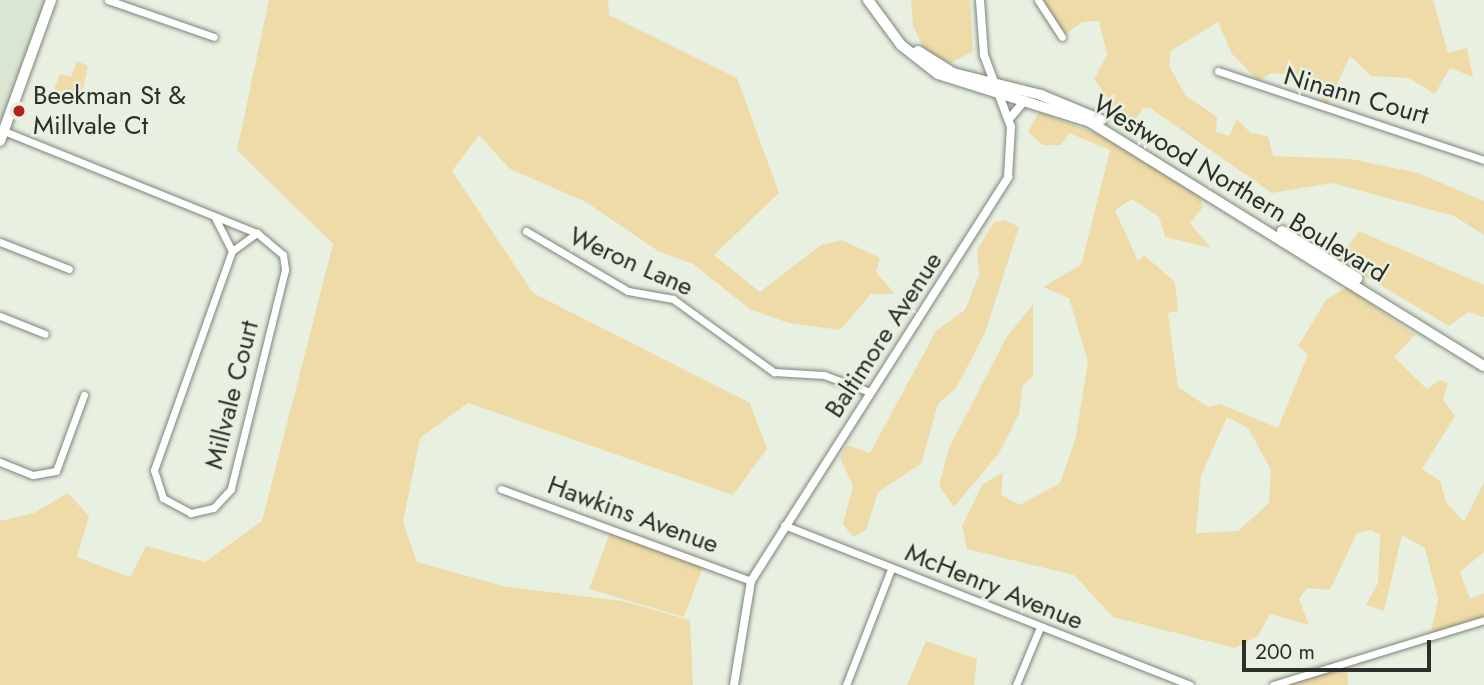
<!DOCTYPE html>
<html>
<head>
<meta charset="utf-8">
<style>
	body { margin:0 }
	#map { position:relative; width:1484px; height:685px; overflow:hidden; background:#e8f0e2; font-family:Jost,sans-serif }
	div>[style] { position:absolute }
	.built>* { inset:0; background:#dae6d2 }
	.green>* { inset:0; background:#efdba7 }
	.roads { filter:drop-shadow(0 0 2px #7d8578) drop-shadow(0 0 2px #7d8578) }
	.minor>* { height:7px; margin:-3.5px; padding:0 3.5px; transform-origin:3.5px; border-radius:3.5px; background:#fff }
	.tertiary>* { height:8px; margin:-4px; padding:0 4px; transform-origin:4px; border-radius:4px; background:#fff }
	.secondary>* { height:10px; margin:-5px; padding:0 5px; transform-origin:5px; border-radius:5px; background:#fff }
	.primary>* { height:10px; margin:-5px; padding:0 5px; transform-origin:5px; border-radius:5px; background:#fff }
	.dots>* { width:19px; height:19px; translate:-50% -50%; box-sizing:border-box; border:4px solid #e8f0e2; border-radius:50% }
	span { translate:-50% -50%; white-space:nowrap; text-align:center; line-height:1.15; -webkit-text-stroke:5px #e8f0e2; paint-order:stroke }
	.poi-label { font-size:26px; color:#2c2f29 }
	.left { translate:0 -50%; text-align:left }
	.street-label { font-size:26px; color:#2c2f29 }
	.scale { position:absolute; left:1242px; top:640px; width:189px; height:32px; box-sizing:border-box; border:4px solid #2c2f29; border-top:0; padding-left:9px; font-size:21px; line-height:24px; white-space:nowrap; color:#2c2f29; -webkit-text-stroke:5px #e8f0e2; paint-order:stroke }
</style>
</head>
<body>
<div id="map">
	<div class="built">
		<div style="clip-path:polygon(0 0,51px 0,0 141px)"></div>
	</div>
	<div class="green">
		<div style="clip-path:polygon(269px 0,608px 0,609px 15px,737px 78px,779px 193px,714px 255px,760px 292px,821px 245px,842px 240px,880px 258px,876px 272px,895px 294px,871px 294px,840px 330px,789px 323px,751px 310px,693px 264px,658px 251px,586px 202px,510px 169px,479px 135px,452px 171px,533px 293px,750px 403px,767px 449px,733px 495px,468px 403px,420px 438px,403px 522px,417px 562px,507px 587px,622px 601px,690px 620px,693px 685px,0 685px,0 521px,34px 513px,68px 493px,89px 516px,77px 557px,130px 577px,146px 546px,205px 562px,262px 521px,333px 244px,237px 150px)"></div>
		<div style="clip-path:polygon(911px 0,970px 0,973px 51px,951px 63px,927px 55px,913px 26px)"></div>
		<div style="clip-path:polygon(1038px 0,1433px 0,1448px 53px,1467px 48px,1473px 77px,1450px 68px,1435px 94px,1409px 78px,1371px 76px,1350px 56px,1326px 108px,1313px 77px,1271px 73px,1259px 81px,1232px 54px,1218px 22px,1171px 51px,1169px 66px,1186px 96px,1217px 117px,1216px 132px,1229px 136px,1237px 119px,1251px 133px,1268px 136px,1273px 156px,1351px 159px,1418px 173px,1484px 201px,1484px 235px,1454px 216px,1332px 183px,1272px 193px,1150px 108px,1143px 108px,1129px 129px,1094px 79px,1107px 55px,1099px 21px,1082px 22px,1062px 37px)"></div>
		<div style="clip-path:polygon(77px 61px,88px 66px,81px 99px,54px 89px,60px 74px,71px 77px)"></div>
		<div style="clip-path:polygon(evenodd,1039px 112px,1100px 135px,1199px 196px,1203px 207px,1190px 223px,1211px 248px,1165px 237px,1159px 217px,1132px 199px,1115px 210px,1138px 261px,1144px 255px,1175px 282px,1178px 311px,1168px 313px,1178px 387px,1208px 407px,1220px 404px,1278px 428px,1308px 354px,1298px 346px,1326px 300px,1347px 287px,1415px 335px,1394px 357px,1427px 389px,1440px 380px,1448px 383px,1443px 400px,1455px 416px,1422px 469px,1440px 481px,1446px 502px,1464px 522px,1484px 482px,1484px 552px,1460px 572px,1470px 599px,1484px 593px,1484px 620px,1430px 637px,1438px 599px,1425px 548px,1402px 535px,1384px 611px,1366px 605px,1378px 583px,1380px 535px,1371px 530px,1357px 533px,1330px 590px,1307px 588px,1299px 599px,1309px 625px,1270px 614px,1258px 636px,1235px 648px,1113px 617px,1074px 575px,967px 549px,962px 526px,982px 485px,1003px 472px,1001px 495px,1020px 505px,1060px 483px,1075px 441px,1088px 362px,1069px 298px,1043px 287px,1081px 265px,1110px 150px,1069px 133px,1061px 145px,1043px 145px,1028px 132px,1039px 112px,1227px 417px,1248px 428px,1271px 470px,1269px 503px,1238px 531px,1196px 533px,1201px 476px,1227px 417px)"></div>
		<div style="clip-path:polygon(1005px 220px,1019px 227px,985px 333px,956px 388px,938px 404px,921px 464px,878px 492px,866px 530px,853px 537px,843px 524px,853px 486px,840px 458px,847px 445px,870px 453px,936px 331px,965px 310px,979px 275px,977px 250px,994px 222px)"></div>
		<div style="clip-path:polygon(1359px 231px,1484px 285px,1484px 317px,1468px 312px,1449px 326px,1338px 260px)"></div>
		<div style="clip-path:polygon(1033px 304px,1033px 376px,1023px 385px,1019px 414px,999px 453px,954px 507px,939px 486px,949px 448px,1006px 338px)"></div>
		<div style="clip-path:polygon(611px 530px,704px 564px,684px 617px,589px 589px)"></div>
		<div style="clip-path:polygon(926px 641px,977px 659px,974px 685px,907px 685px)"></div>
		<div style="clip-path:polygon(1347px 662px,1348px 685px,1273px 685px)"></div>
	</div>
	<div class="roads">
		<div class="minor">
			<div style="left:108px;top:0;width:112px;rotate:19.2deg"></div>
			<div style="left:1038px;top:0;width:44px;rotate:57deg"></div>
			<div style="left:1218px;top:71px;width:280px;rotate:18.5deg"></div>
			<div style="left:4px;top:131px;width:273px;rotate:22deg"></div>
			<div style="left:257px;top:233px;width:34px;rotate:40deg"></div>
			<div style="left:283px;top:255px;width:15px;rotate:82deg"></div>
			<div style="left:285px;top:270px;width:226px;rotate:103.9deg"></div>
			<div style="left:231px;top:489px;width:26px;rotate:133deg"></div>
			<div style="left:213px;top:508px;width:23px;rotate:167deg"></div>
			<div style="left:191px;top:513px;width:32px;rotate:-152deg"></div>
			<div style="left:163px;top:498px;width:29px;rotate:-108deg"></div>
			<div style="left:154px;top:470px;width:232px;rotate:-70.4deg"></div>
			<div style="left:232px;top:251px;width:38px;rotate:-117deg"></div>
			<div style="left:526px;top:231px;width:118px;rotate:30.5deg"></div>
			<div style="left:628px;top:291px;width:46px;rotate:10.1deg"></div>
			<div style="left:673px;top:299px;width:125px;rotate:35.9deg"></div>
			<div style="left:774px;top:372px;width:50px;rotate:3.4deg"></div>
			<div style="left:824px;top:375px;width:49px;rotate:20.3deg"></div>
			<div style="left:0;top:242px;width:74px;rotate:21.4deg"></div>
			<div style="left:232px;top:251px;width:31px;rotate:-36deg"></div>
			<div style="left:0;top:316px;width:48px;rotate:21.8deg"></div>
			<div style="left:0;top:462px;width:35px;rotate:22deg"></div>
			<div style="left:33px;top:475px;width:23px;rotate:-10deg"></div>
			<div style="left:56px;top:471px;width:81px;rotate:-69.8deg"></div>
			<div style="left:501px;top:489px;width:266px;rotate:20.2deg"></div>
			<div style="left:784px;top:525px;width:436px;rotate:21.5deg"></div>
			<div style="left:846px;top:685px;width:124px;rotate:-68.8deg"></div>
			<div style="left:1016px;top:685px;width:63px;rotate:-67.5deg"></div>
			<div style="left:1273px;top:685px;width:221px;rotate:-17.1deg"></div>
		</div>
		<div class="tertiary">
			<div style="left:1010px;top:118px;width:23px;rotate:-50deg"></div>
			<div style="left:734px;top:685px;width:105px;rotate:-80.7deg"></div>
			<div style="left:751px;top:581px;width:479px;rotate:-57.5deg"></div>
			<div style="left:1008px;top:177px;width:50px;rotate:-86.6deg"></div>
			<div style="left:1011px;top:127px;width:77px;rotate:-110.6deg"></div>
			<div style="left:984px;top:55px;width:55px;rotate:-94.2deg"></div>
		</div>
		<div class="secondary">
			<div style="left:0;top:141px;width:150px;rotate:-70.1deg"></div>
		</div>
		<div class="primary">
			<div style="left:868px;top:0;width:56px;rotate:53.7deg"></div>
			<div style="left:901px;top:45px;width:47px;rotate:38.1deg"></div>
			<div style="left:938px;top:74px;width:159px;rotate:17.5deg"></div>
			<div style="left:1090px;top:122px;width:463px;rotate:31.8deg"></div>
			<div style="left:918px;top:51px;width:41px;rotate:32.2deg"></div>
			<div style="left:953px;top:73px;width:91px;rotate:14deg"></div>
			<div style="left:1041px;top:95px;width:65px;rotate:22.6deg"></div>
			<div style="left:1282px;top:231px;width:89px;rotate:32.1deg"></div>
		</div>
	</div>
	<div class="dots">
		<div style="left:19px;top:111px;background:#b1211e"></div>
	</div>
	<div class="poi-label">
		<span class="left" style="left:33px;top:111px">Beekman St &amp;<br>Millvale Ct</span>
	</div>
	<div class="street-label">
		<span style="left:1356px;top:96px;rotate:16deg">Ninann Court</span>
		<span style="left:1240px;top:189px;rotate:31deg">Westwood Northern Boulevard</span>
		<span style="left:631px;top:262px;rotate:24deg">Weron Lane</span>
		<span style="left:884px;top:335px;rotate:-57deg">Baltimore Avenue</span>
		<span style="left:232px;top:395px;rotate:-76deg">Millvale Court</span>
		<span style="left:633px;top:515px;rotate:20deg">Hawkins Avenue</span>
		<span style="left:994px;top:587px;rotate:22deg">McHenry Avenue</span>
	</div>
	<div class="scale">200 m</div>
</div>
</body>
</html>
